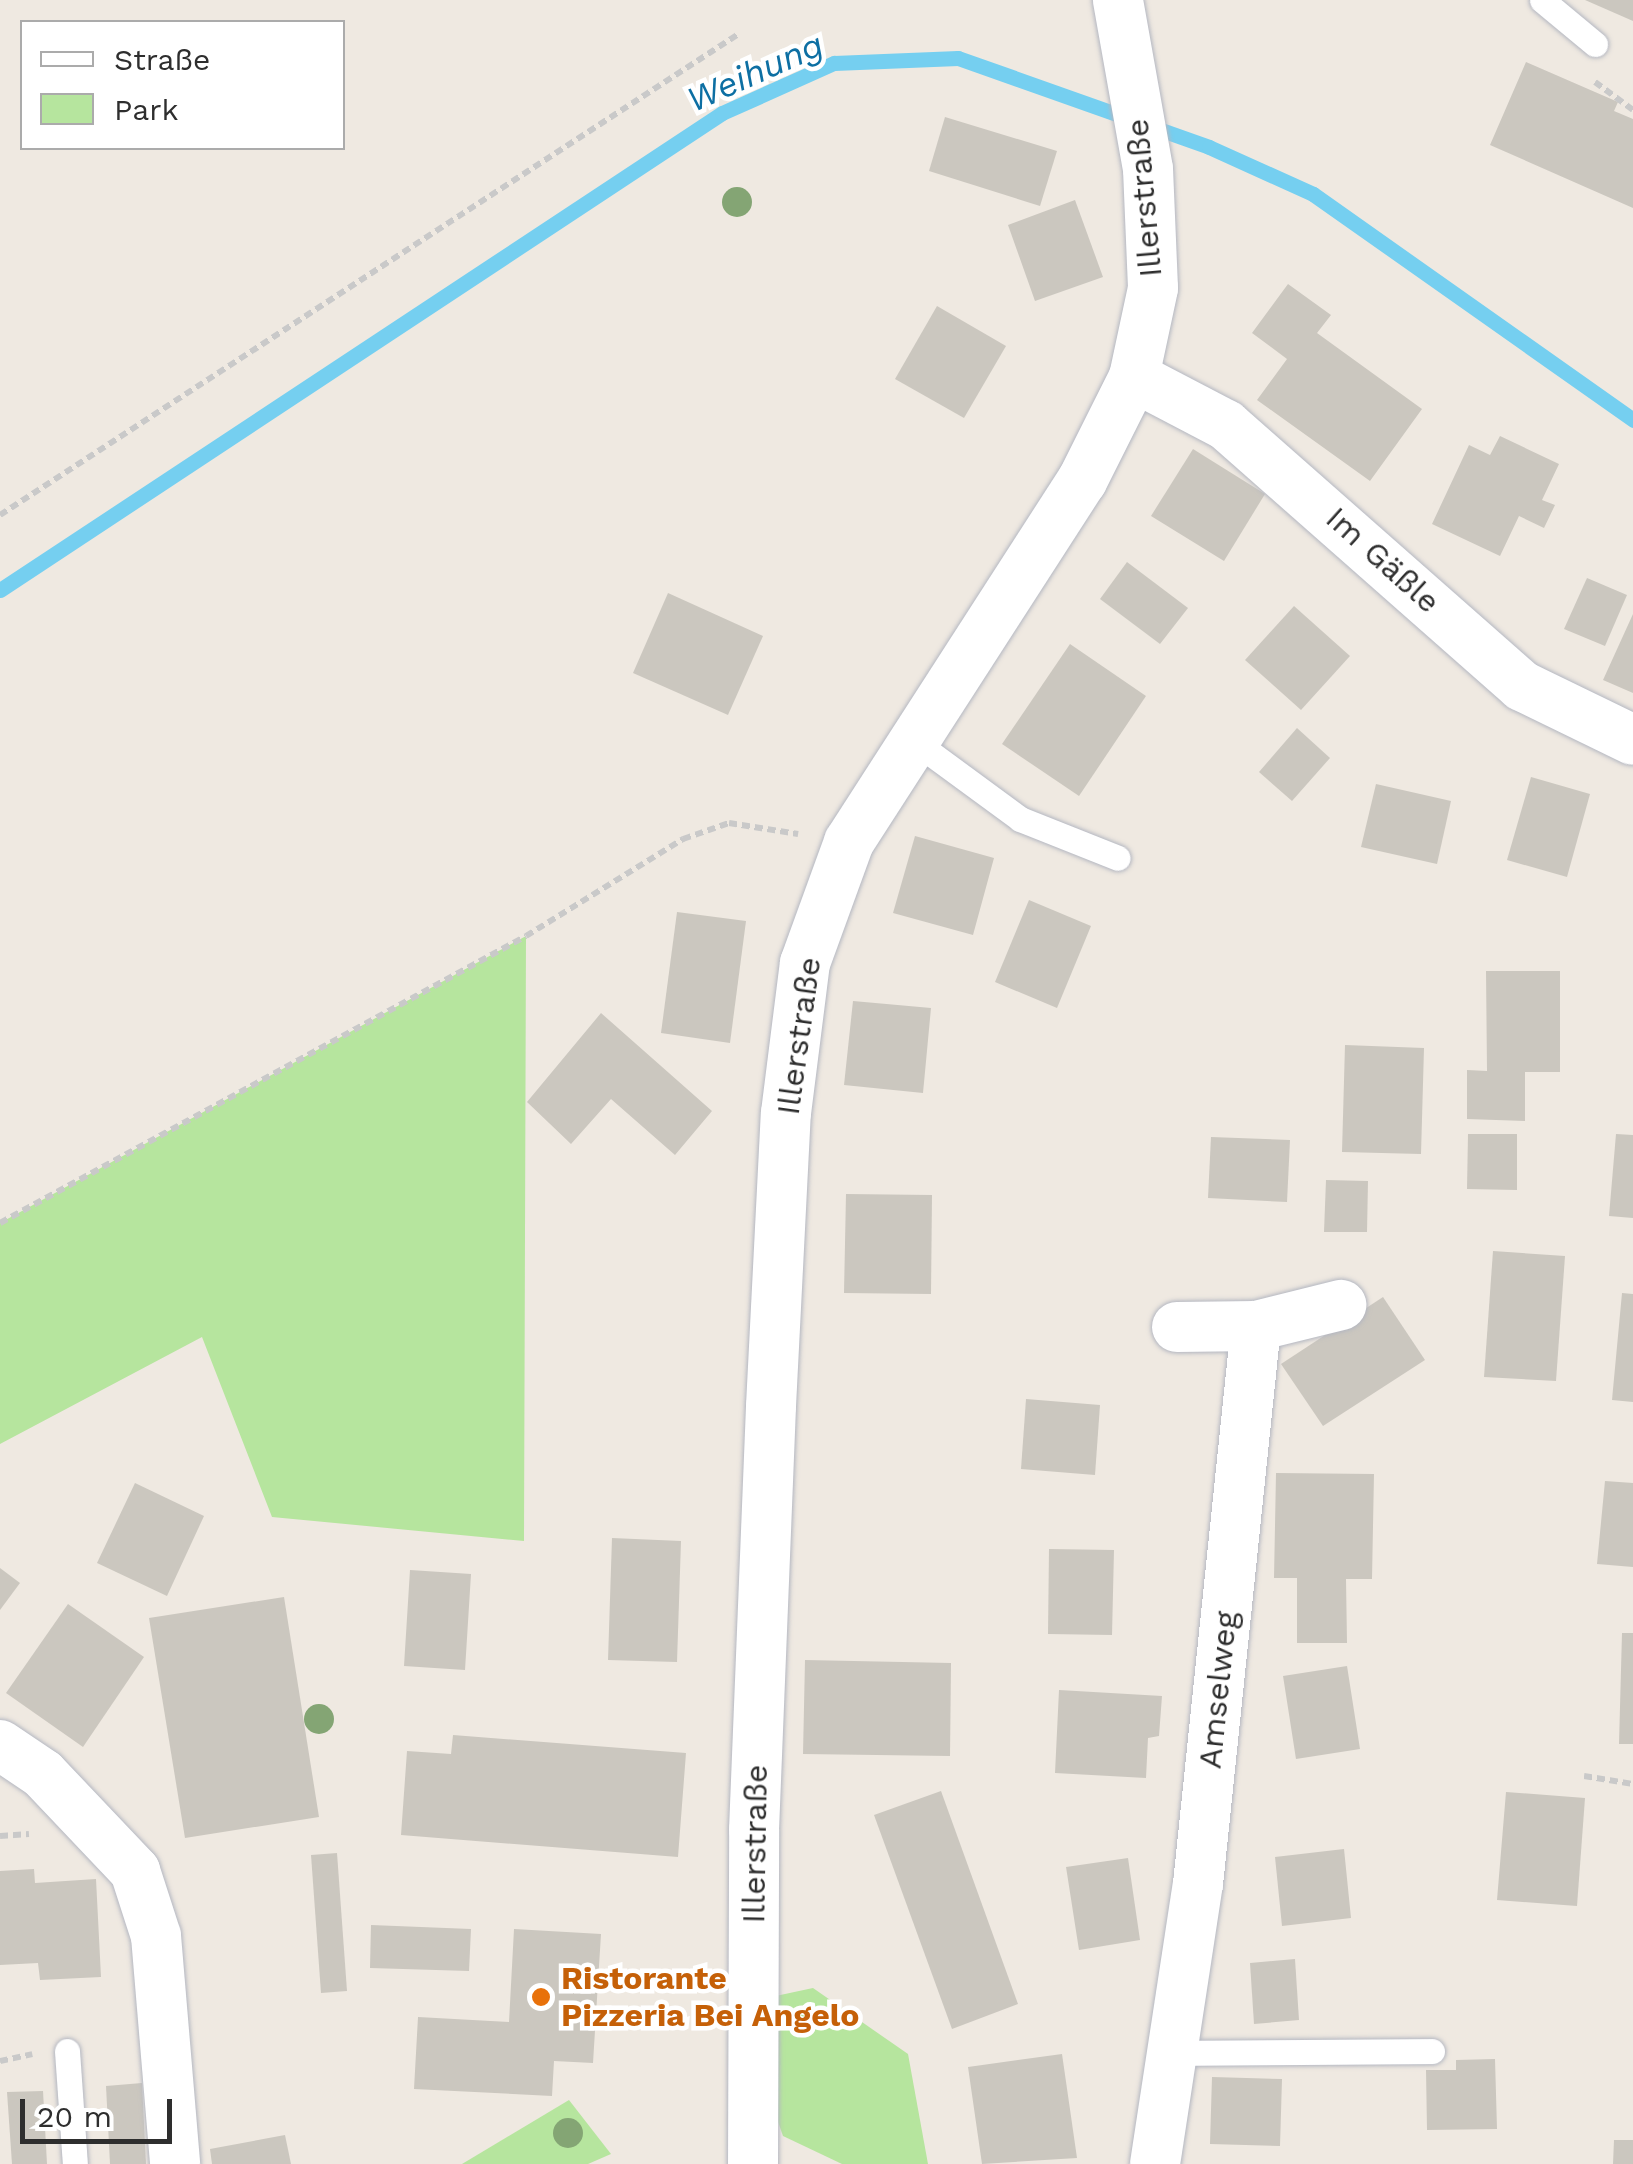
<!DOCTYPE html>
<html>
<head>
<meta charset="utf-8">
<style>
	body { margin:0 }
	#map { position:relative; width:1633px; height:2164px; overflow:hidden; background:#efe9e1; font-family:"Work Sans",sans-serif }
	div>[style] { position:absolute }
	.green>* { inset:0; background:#b6e59e }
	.stream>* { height:15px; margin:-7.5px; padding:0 7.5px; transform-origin:7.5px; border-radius:7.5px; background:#75cff0 }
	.building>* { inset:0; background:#cbc7bf }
	.path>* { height:6px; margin-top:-3px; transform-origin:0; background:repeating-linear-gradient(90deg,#c9c9c9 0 8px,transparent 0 13px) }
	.roads { filter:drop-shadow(0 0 2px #b4b7c1) drop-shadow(0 0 2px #b4b7c1) }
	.service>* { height:25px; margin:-12.5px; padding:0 12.5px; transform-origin:12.5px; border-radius:12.5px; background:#fff }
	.minor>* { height:50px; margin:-25px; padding:0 25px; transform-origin:25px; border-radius:25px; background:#fff }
	.trees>* { width:30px; height:30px; margin:-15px; border-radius:50%; background:#84a574 }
	.dots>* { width:28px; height:28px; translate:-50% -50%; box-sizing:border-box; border:5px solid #fff; border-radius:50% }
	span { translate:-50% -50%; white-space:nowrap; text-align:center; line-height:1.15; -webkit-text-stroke:9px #fff; paint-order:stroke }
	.street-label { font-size:32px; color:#2e2e2e }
	.food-label { font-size:32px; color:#c56008; font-weight:700 }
	.left { translate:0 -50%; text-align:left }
	.water-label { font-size:35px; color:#0d6fa3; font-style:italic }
	.legend { position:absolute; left:20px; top:20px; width:325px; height:130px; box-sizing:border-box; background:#fff; border:2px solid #ababab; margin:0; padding:12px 18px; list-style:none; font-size:30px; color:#2e2e2e }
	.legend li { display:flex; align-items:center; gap:20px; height:50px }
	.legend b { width:50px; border:2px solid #ababab }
	.scale { position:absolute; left:20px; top:2099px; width:152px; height:45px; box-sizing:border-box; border:5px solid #2e2e2e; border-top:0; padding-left:12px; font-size:30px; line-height:35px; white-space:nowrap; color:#2e2e2e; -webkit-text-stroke:8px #fff; paint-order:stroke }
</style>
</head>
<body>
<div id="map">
	<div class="green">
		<div style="clip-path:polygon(526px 936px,524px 1541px,272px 1517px,202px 1337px,0 1444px,0 1223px)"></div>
		<div style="clip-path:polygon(813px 1988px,908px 2054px,928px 2164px,842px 2164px,783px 2136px,765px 2085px,771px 1997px)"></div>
		<div style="clip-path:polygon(569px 2100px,611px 2154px,588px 2164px,462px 2164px)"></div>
	</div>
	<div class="stream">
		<div style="left:0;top:590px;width:865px;rotate:-33.45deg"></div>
		<div style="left:722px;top:113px;width:123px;rotate:-24.1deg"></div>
		<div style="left:834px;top:63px;width:124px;rotate:-2.3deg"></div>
		<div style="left:958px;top:58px;width:266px;rotate:19.5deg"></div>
		<div style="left:1209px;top:147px;width:114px;rotate:24.3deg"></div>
		<div style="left:1313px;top:194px;width:392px;rotate:35.2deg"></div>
	</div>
	<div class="building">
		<div style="clip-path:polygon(1585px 0,1633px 0,1633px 21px)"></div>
		<div style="clip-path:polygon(1526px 62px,1618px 102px,1614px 111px,1633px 119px,1633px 208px,1490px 145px)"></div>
		<div style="clip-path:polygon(945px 117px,1057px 151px,1040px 206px,929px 171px)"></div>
		<div style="clip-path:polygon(1075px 200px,1103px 277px,1035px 301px,1008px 225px)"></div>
		<div style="clip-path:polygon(1288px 284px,1331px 315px,1317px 333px,1422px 409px,1370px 481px,1257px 400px,1287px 359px,1252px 333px)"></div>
		<div style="clip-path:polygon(937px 306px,1006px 346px,964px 418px,895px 379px)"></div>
		<div style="clip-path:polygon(1500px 436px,1559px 464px,1542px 500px,1555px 505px,1544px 528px,1519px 516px,1500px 556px,1432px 524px,1469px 445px,1490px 455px)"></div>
		<div style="clip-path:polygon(1193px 449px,1265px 494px,1224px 561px,1151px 516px)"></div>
		<div style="clip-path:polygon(1127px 562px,1188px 608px,1160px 644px,1100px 599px)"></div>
		<div style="clip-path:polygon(1587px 578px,1627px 595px,1605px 646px,1564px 629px)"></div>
		<div style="clip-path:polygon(668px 593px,763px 636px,728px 715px,633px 673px)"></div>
		<div style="clip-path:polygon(1294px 606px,1350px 656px,1301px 710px,1245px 660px)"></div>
		<div style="clip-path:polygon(1633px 614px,1633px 693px,1603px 680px)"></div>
		<div style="clip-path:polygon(1070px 644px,1146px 696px,1079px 796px,1002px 744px)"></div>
		<div style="clip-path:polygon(1297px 728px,1330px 758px,1292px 801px,1259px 772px)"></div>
		<div style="clip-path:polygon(1531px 777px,1590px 794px,1567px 877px,1507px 860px)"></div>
		<div style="clip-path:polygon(1376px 784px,1451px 801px,1437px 864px,1361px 847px)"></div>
		<div style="clip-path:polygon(915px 836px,994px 858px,973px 935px,893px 913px)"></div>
		<div style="clip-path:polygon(1029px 900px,1091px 926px,1057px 1008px,995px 982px)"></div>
		<div style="clip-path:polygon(677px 912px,746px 921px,730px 1043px,661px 1033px)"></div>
		<div style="clip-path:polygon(1486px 971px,1560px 971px,1560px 1072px,1525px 1072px,1525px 1121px,1467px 1119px,1467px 1070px,1487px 1071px)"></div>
		<div style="clip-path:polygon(853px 1001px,931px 1008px,923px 1093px,844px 1085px)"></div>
		<div style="clip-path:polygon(601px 1013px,712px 1111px,675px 1155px,611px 1099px,571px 1144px,527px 1102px)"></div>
		<div style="clip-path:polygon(1345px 1045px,1424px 1048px,1421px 1154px,1342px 1152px)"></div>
		<div style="clip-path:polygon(1468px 1134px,1517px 1134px,1517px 1190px,1467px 1189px)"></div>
		<div style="clip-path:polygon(1616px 1134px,1633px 1135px,1633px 1218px,1609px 1216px)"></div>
		<div style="clip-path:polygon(1211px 1137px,1290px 1140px,1287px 1202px,1208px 1198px)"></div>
		<div style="clip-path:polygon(1326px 1180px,1368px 1181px,1367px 1232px,1324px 1232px)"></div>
		<div style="clip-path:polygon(846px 1194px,932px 1195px,931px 1294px,844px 1293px)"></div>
		<div style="clip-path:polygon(1493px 1251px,1565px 1256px,1556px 1381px,1484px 1377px)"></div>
		<div style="clip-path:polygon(1622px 1293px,1633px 1294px,1633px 1402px,1612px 1400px)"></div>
		<div style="clip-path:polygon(1383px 1297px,1425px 1360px,1323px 1426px,1281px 1364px)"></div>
		<div style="clip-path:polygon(1026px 1399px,1100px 1405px,1095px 1475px,1021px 1469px)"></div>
		<div style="clip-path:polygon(1276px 1473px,1374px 1474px,1372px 1579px,1346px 1579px,1347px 1643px,1297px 1643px,1297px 1578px,1274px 1578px)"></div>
		<div style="clip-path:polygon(1605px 1481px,1633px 1483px,1633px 1567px,1597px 1564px)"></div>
		<div style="clip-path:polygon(135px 1483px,204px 1516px,167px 1596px,97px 1563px)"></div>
		<div style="clip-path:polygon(612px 1538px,681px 1541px,677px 1662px,608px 1660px)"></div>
		<div style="clip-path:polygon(1049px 1549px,1114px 1550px,1112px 1635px,1048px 1634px)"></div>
		<div style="clip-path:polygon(0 1568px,20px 1583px,0 1610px)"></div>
		<div style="clip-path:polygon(410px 1570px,471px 1574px,465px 1670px,404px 1666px)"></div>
		<div style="clip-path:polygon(284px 1597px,319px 1817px,185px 1838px,149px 1618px)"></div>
		<div style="clip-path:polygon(68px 1604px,144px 1657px,83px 1747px,6px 1693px)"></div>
		<div style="clip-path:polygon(1622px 1633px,1633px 1633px,1633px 1744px,1619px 1744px)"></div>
		<div style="clip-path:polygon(805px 1660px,951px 1663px,950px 1756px,803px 1754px)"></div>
		<div style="clip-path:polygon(1347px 1666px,1360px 1749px,1296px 1759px,1283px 1676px)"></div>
		<div style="clip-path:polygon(1059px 1690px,1162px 1696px,1159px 1736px,1148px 1738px,1146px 1778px,1055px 1773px)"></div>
		<div style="clip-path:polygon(453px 1735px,686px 1753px,678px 1857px,401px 1835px,407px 1751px,451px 1754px)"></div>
		<div style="clip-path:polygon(941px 1791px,1018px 2004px,952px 2029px,874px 1815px)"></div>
		<div style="clip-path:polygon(1506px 1792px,1585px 1798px,1577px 1906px,1497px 1900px)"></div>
		<div style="clip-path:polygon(1344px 1849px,1351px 1918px,1282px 1926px,1275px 1857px)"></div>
		<div style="clip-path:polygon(337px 1853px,347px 1991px,321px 1993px,311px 1855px)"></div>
		<div style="clip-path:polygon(1128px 1858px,1140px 1940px,1079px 1950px,1066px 1867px)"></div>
		<div style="clip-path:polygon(34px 1869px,35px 1883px,96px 1879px,101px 1977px,40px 1980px,38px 1963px,0 1965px,0 1871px)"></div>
		<div style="clip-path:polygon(371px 1925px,471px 1929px,469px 1971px,370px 1968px)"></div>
		<div style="clip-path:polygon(514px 1929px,601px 1934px,593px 2063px,554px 2061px,552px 2096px,414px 2089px,418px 2017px,509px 2022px)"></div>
		<div style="clip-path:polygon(1295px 1959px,1299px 2020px,1254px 2024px,1250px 1963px)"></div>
		<div style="clip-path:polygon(1062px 2054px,1077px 2158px,982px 2164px,968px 2067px)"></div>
		<div style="clip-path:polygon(1495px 2059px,1497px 2129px,1427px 2130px,1426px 2070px,1456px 2070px,1456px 2060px)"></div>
		<div style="clip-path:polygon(1212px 2077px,1282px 2079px,1280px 2146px,1210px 2144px)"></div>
		<div style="clip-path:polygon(142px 2083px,146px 2164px,110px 2164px,106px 2086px)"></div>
		<div style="clip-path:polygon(43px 2091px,47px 2164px,12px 2164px,7px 2092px)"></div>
		<div style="clip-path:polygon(285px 2135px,291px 2164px,212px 2164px,210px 2149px)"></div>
		<div style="clip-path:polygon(1614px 2140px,1633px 2140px,1633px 2164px,1613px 2164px)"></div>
	</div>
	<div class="path">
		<div style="left:1595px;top:82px;width:47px;rotate:36.4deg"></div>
		<div style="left:0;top:515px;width:880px;rotate:-33.08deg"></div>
		<div style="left:0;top:1223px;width:599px;rotate:-28.62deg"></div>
		<div style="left:526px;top:936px;width:185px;rotate:-31.7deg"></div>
		<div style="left:683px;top:839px;width:49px;rotate:-19.2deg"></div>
		<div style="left:729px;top:823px;width:70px;rotate:9.1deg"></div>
		<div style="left:1584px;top:1776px;width:50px;rotate:9.3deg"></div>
		<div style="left:0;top:1836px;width:29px;rotate:-4deg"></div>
		<div style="left:0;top:2061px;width:33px;rotate:-12deg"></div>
	</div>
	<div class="roads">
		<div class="service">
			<div style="left:1542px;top:0;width:69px;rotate:39.7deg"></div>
			<div style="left:914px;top:741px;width:132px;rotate:36.3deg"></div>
			<div style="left:1020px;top:819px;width:105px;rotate:21.7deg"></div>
			<div style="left:67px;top:2051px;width:113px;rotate:86deg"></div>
			<div style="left:1173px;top:2053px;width:259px;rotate:-0.4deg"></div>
		</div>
		<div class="minor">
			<div style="left:1134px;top:377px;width:104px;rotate:27.6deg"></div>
			<div style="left:1226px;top:425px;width:395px;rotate:41.4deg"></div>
			<div style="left:1522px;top:686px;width:123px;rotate:25.9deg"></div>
			<div style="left:1177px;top:1327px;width:79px;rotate:-0.7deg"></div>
			<div style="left:1256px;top:1326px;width:88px;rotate:-13.9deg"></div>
			<div style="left:0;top:1745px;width:52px;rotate:34deg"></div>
			<div style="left:43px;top:1774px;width:134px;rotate:46.5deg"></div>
			<div style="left:135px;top:1871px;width:68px;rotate:72.1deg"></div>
			<div style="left:156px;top:1936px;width:229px;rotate:85.2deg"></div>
			<div style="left:753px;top:2164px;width:334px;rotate:-89.8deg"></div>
			<div style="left:754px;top:1830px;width:424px;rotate:-87.7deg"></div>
			<div style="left:771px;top:1406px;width:293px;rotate:-87.1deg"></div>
			<div style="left:786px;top:1113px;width:151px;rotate:-82.8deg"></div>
			<div style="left:805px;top:963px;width:129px;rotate:-70deg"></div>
			<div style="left:849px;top:842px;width:430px;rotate:-57.2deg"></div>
			<div style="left:1082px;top:481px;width:116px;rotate:-63.4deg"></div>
			<div style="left:1134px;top:377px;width:91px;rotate:-77.9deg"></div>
			<div style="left:1153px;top:288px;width:119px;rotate:-92.4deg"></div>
			<div style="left:1148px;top:169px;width:172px;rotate:-100.1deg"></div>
			<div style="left:1155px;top:2164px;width:283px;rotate:-81.3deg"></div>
			<div style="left:1198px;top:1884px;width:561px;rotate:-84.07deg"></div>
		</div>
	</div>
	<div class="trees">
		<div style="left:737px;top:202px"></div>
		<div style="left:319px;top:1719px"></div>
		<div style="left:568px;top:2133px"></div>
	</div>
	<div class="dots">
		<div style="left:541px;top:1997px;background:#e8710a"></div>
	</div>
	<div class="street-label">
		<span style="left:1144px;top:198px;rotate:-95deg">Illerstraße</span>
		<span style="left:1383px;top:560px;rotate:42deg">Im Gäßle</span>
		<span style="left:799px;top:1036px;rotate:-82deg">Illerstraße</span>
		<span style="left:1218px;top:1690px;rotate:-84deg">Amselweg</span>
		<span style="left:755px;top:1844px;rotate:-89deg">Illerstraße</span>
	</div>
	<div class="food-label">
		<span class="left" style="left:561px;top:1997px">Ristorante<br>Pizzeria Bei Angelo</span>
	</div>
	<div class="water-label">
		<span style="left:755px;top:72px;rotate:-24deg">Weihung</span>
	</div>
	<ul class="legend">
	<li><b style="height:12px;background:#fff"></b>Straße</li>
	<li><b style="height:28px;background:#b6e59e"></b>Park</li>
	</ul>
	<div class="scale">20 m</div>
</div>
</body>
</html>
